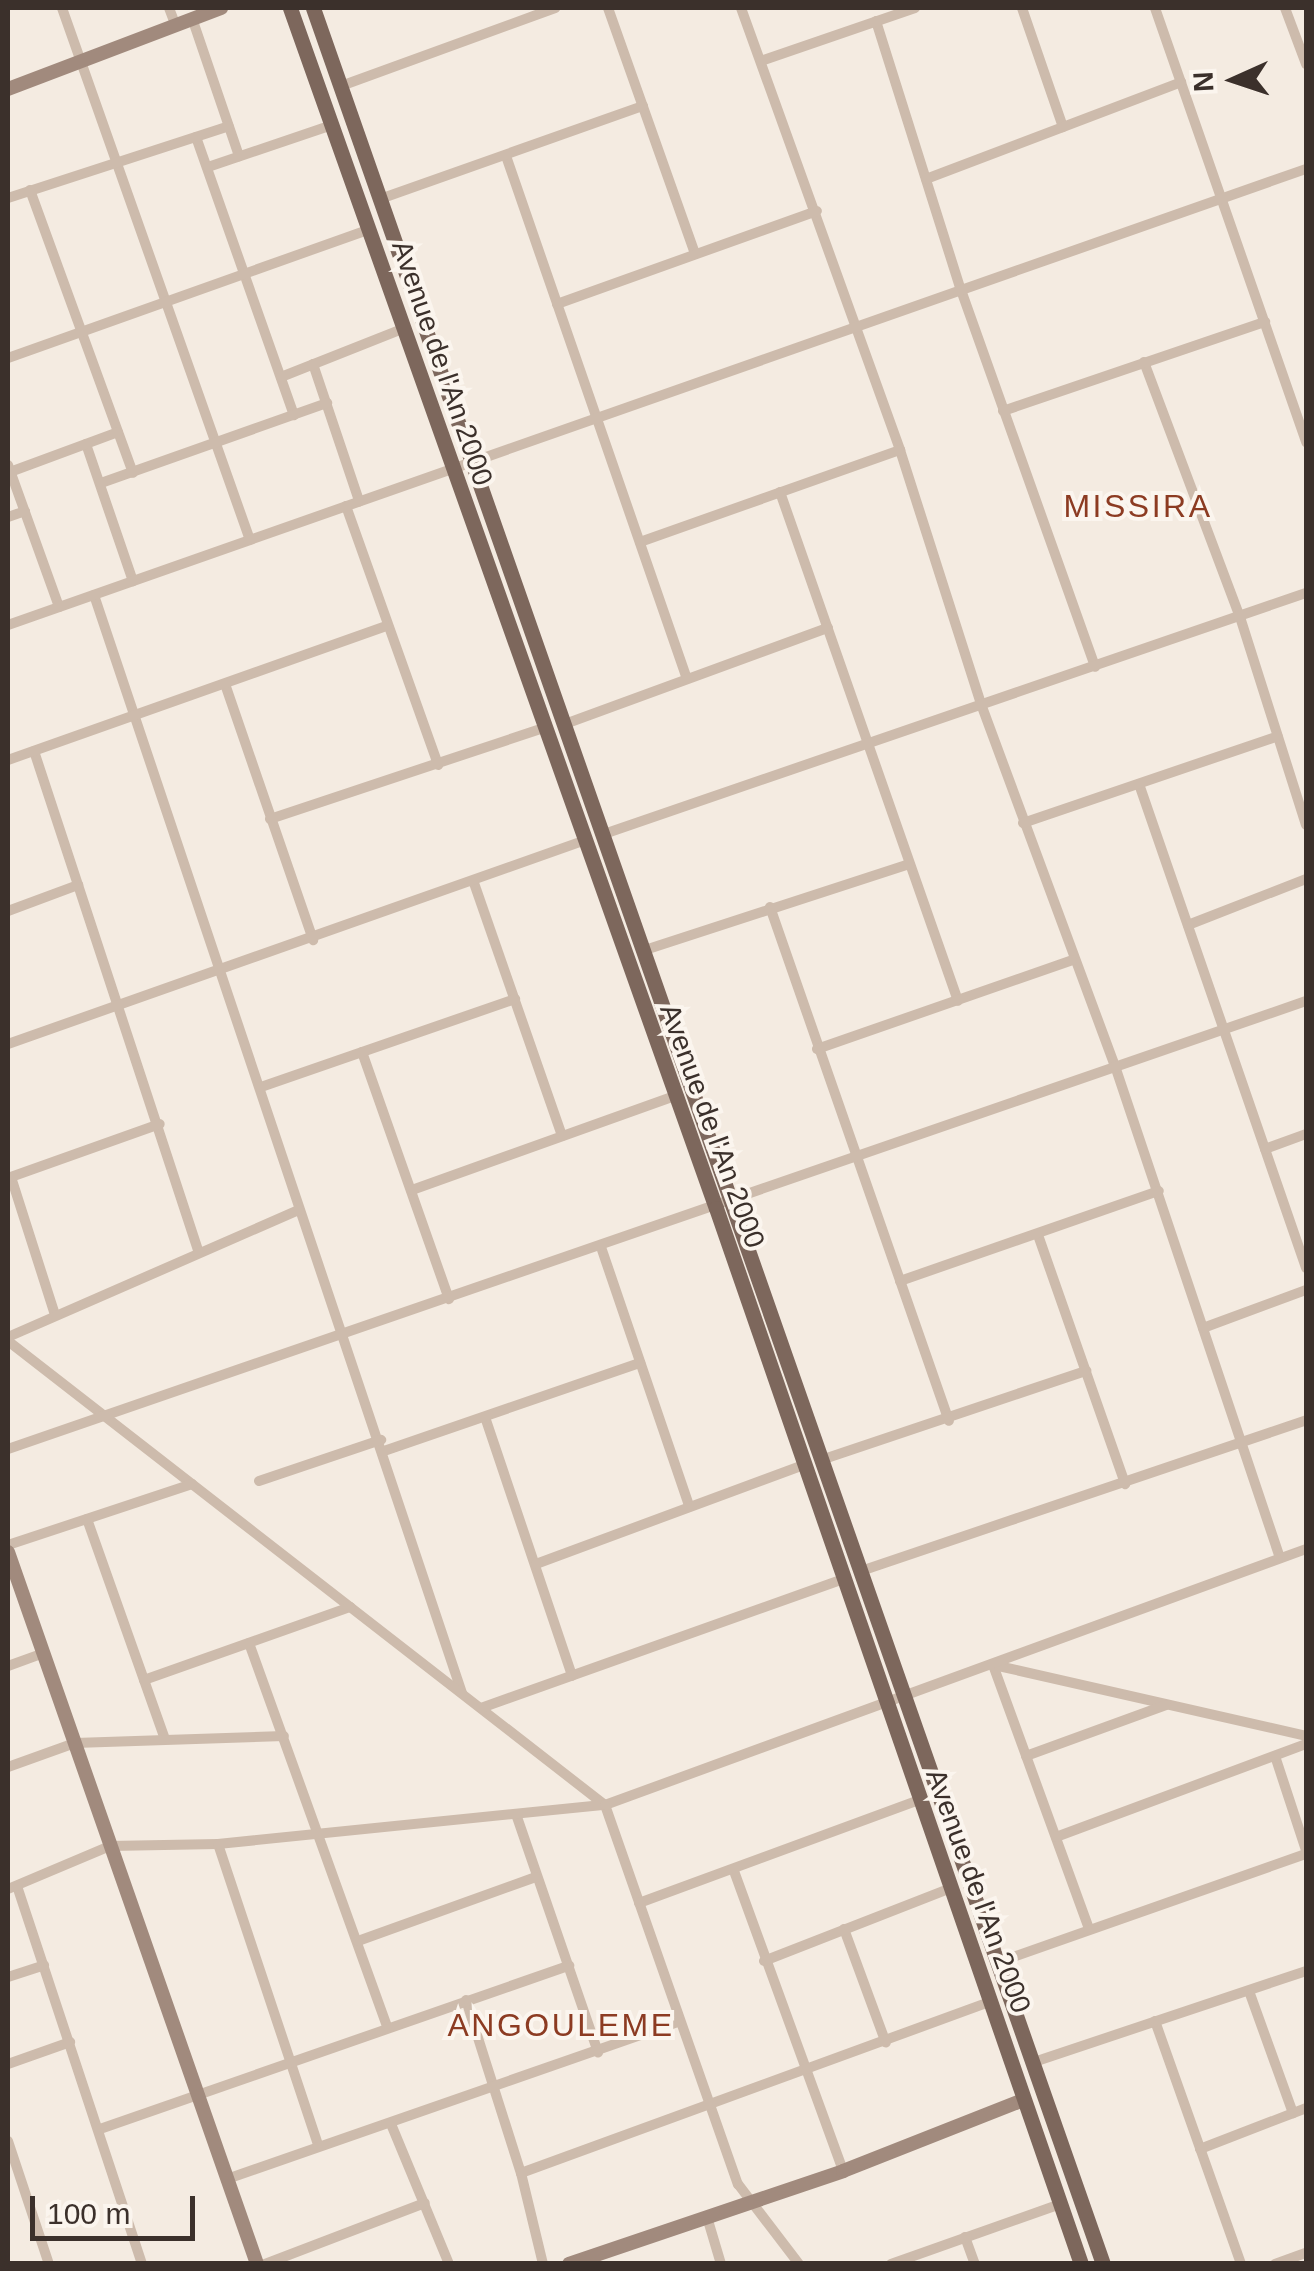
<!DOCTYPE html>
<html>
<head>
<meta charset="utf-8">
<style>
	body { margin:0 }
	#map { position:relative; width:1314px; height:2271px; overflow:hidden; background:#f4ebe1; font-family:Arial,sans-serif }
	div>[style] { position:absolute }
	.street>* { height:10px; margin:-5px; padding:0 5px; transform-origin:5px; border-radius:5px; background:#cdbbac }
	.secondary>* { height:14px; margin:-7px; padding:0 7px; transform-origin:7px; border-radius:7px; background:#a18a7d }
	.primary>* { height:15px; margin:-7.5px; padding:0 7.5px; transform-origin:7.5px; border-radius:7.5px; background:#7d675c }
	span { translate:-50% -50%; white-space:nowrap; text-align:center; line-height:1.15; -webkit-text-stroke:8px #fbf5ee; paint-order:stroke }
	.street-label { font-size:28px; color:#3b302b }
	.quarter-label { font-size:32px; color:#8c3b22; letter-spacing:2.5px }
	.frame { position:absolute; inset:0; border:10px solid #3b302b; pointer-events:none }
	.north { position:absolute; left:1184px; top:30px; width:100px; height:100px; -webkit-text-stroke:8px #fbf5ee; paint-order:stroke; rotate:267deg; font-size:28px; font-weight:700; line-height:40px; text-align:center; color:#3b302b }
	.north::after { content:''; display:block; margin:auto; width:35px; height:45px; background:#3b302b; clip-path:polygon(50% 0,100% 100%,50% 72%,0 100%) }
	.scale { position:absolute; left:30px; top:2196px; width:165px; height:45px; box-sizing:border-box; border:5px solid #3b302b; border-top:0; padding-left:12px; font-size:30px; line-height:35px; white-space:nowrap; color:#3b302b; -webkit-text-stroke:8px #fbf5ee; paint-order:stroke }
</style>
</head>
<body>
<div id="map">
	<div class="street">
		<div style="left:62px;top:8px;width:564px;rotate:70.54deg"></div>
		<div style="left:169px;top:8px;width:17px;rotate:69deg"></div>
		<div style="left:608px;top:8px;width:261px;rotate:70.5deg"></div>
		<div style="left:741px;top:8px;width:470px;rotate:70.2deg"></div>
		<div style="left:900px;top:450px;width:267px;rotate:72.3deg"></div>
		<div style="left:981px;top:704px;width:386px;rotate:69.7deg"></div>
		<div style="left:1115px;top:1066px;width:519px;rotate:71.46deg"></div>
		<div style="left:1022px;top:8px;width:126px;rotate:71deg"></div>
		<div style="left:1155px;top:8px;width:460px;rotate:70.8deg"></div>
		<div style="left:1285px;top:8px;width:60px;rotate:69.4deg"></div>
		<div style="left:192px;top:18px;width:146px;rotate:71.2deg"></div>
		<div style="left:876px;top:21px;width:282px;rotate:72.5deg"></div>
		<div style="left:961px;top:290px;width:400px;rotate:70.4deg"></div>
		<div style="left:761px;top:61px;width:163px;rotate:-19deg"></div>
		<div style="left:341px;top:86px;width:228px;rotate:-20deg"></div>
		<div style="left:196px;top:137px;width:295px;rotate:70.6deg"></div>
		<div style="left:506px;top:156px;width:553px;rotate:70.91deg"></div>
		<div style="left:208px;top:167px;width:131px;rotate:-18.7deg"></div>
		<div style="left:926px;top:179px;width:273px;rotate:-20.8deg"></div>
		<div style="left:30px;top:190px;width:301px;rotate:70deg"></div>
		<div style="left:8px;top:198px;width:232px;rotate:-18deg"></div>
		<div style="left:380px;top:199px;width:279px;rotate:-19.5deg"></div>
		<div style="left:557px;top:304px;width:276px;rotate:-19.7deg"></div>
		<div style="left:8px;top:358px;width:384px;rotate:-19.6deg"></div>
		<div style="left:1144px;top:362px;width:272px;rotate:69.4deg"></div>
		<div style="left:1240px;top:617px;width:218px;rotate:72.4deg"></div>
		<div style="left:313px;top:364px;width:145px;rotate:71.4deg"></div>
		<div style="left:281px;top:377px;width:130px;rotate:-21.6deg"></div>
		<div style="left:1003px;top:411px;width:277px;rotate:-18.8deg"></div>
		<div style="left:86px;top:444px;width:145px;rotate:71.1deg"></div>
		<div style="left:8px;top:465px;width:151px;rotate:70.2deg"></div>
		<div style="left:10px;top:472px;width:115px;rotate:-20.3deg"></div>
		<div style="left:101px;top:483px;width:240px;rotate:-19.5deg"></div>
		<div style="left:780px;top:492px;width:539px;rotate:70.72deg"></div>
		<div style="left:346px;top:506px;width:275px;rotate:70.4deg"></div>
		<div style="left:8px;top:517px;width:18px;rotate:-19deg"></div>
		<div style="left:640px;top:542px;width:276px;rotate:-19.5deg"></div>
		<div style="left:94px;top:595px;width:1158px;rotate:71.47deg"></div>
		<div style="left:8px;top:625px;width:1376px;rotate:-19.36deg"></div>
		<div style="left:225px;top:684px;width:271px;rotate:71deg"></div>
		<div style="left:565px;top:724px;width:280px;rotate:-20.1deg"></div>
		<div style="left:34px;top:751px;width:528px;rotate:71.81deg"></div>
		<div style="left:8px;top:760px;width:402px;rotate:-19.5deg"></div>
		<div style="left:1139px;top:784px;width:512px;rotate:70.96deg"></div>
		<div style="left:270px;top:819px;width:289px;rotate:-18.4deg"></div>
		<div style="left:1023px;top:823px;width:269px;rotate:-18.8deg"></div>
		<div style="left:604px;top:834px;width:742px;rotate:-18.95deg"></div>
		<div style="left:474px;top:883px;width:268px;rotate:70.8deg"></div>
		<div style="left:770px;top:907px;width:544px;rotate:70.8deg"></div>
		<div style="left:8px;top:911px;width:75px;rotate:-20.4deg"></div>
		<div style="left:1188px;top:925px;width:127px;rotate:-21.3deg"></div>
		<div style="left:645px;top:950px;width:278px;rotate:-18deg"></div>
		<div style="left:8px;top:1044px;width:610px;rotate:-19.45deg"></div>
		<div style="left:817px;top:1049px;width:270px;rotate:-19.2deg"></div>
		<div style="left:362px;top:1052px;width:262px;rotate:70.6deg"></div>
		<div style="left:261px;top:1087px;width:269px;rotate:-19.1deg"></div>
		<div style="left:1265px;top:1149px;width:44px;rotate:-20.1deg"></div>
		<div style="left:11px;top:1177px;width:145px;rotate:72.3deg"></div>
		<div style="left:8px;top:1178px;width:161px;rotate:-19.6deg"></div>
		<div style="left:412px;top:1190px;width:279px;rotate:-19.7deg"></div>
		<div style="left:1038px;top:1235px;width:264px;rotate:70.7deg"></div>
		<div style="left:601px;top:1247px;width:273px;rotate:71.2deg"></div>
		<div style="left:900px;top:1281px;width:274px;rotate:-19.2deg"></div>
		<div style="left:1203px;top:1328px;width:110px;rotate:-20.3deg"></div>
		<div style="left:8px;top:1337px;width:318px;rotate:-23.6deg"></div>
		<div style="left:8px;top:1341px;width:756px;rotate:37.86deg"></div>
		<div style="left:605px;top:1805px;width:402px;rotate:70.7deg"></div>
		<div style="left:738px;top:2184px;width:101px;rotate:52.7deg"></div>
		<div style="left:485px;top:1417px;width:273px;rotate:71.4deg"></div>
		<div style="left:8px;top:1449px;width:1373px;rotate:-19.04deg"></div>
		<div style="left:384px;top:1451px;width:271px;rotate:-19deg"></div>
		<div style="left:821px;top:1460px;width:280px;rotate:-18.6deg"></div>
		<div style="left:259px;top:1481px;width:129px;rotate:-18.6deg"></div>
		<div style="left:87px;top:1519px;width:231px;rotate:70.5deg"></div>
		<div style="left:8px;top:1545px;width:194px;rotate:-18.3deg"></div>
		<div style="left:536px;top:1564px;width:286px;rotate:-20.3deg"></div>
		<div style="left:861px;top:1571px;width:470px;rotate:-18.7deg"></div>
		<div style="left:249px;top:1643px;width:408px;rotate:70.2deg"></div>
		<div style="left:993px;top:1665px;width:281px;rotate:70deg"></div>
		<div style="left:994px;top:1665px;width:320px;rotate:12.8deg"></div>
		<div style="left:8px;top:1666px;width:37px;rotate:-20deg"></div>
		<div style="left:144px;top:1680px;width:219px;rotate:-19.5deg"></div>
		<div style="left:481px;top:1708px;width:381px;rotate:-19.6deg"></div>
		<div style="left:1026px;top:1756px;width:149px;rotate:-20deg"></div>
		<div style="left:1276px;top:1759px;width:96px;rotate:71.8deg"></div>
		<div style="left:8px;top:1767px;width:71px;rotate:-19.7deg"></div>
		<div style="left:75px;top:1743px;width:209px;rotate:-1.9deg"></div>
		<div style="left:517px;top:1817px;width:249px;rotate:71deg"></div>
		<div style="left:1056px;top:1837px;width:267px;rotate:-20.4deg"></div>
		<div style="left:218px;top:1844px;width:317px;rotate:71.6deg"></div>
		<div style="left:734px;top:1871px;width:319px;rotate:70deg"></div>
		<div style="left:17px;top:1886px;width:398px;rotate:71.7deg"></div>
		<div style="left:8px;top:1889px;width:111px;rotate:-22.9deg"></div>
		<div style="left:110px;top:1846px;width:108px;rotate:-1.1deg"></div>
		<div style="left:218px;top:1844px;width:389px;rotate:-5.8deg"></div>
		<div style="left:605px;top:1805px;width:746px;rotate:-20.06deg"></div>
		<div style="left:639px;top:1903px;width:298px;rotate:-20.2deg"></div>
		<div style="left:844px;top:1929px;width:121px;rotate:69.8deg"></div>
		<div style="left:358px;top:1941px;width:189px;rotate:-19.8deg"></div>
		<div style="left:764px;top:1961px;width:199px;rotate:-21.3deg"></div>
		<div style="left:999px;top:1962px;width:325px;rotate:-19.4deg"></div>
		<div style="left:8px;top:1977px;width:38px;rotate:-18deg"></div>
		<div style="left:1249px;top:1991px;width:130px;rotate:70.2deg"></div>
		<div style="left:466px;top:2000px;width:182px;rotate:72.4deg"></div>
		<div style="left:521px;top:2173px;width:94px;rotate:76.4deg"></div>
		<div style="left:1155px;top:2021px;width:258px;rotate:70.5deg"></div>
		<div style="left:1034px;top:2062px;width:287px;rotate:-18.5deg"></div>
		<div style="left:8px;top:2064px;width:66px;rotate:-19.5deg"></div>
		<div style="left:391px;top:2124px;width:152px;rotate:67.5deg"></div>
		<div style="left:100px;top:2129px;width:497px;rotate:-19.2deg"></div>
		<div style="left:8px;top:2141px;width:130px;rotate:71.6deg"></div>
		<div style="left:1200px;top:2149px;width:114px;rotate:-21.1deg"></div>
		<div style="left:521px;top:2173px;width:501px;rotate:-20.06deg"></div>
		<div style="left:227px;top:2179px;width:478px;rotate:-19.2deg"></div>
		<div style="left:707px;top:2217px;width:49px;rotate:73.4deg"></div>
		<div style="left:965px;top:2237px;width:29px;rotate:70deg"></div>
		<div style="left:265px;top:2264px;width:171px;rotate:-20.9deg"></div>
		<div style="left:891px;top:2264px;width:179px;rotate:-19.5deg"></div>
		<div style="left:1275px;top:2264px;width:33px;rotate:-20deg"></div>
	</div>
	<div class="secondary">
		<div style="left:8px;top:89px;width:228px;rotate:-20.8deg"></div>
		<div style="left:8px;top:1552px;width:754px;rotate:70.72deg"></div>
		<div style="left:569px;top:2264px;width:289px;rotate:-18.7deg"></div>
		<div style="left:843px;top:2171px;width:193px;rotate:-21.5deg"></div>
	</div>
	<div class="primary">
		<div style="left:290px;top:8px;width:1273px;rotate:70.46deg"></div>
		<div style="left:716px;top:1208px;width:1117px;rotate:70.93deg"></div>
		<div style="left:313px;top:8px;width:2390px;rotate:70.7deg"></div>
	</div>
	<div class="street-label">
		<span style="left:442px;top:363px;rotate:71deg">Avenue de l'An 2000</span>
		<span style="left:712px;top:1126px;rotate:70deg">Avenue de l'An 2000</span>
		<span style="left:978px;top:1891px;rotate:70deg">Avenue de l'An 2000</span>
	</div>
	<div class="quarter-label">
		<span style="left:1138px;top:506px">MISSIRA</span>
		<span style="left:561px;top:2025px">ANGOULEME</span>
	</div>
	<div class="frame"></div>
	<div class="north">N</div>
	<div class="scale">100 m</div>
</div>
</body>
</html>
